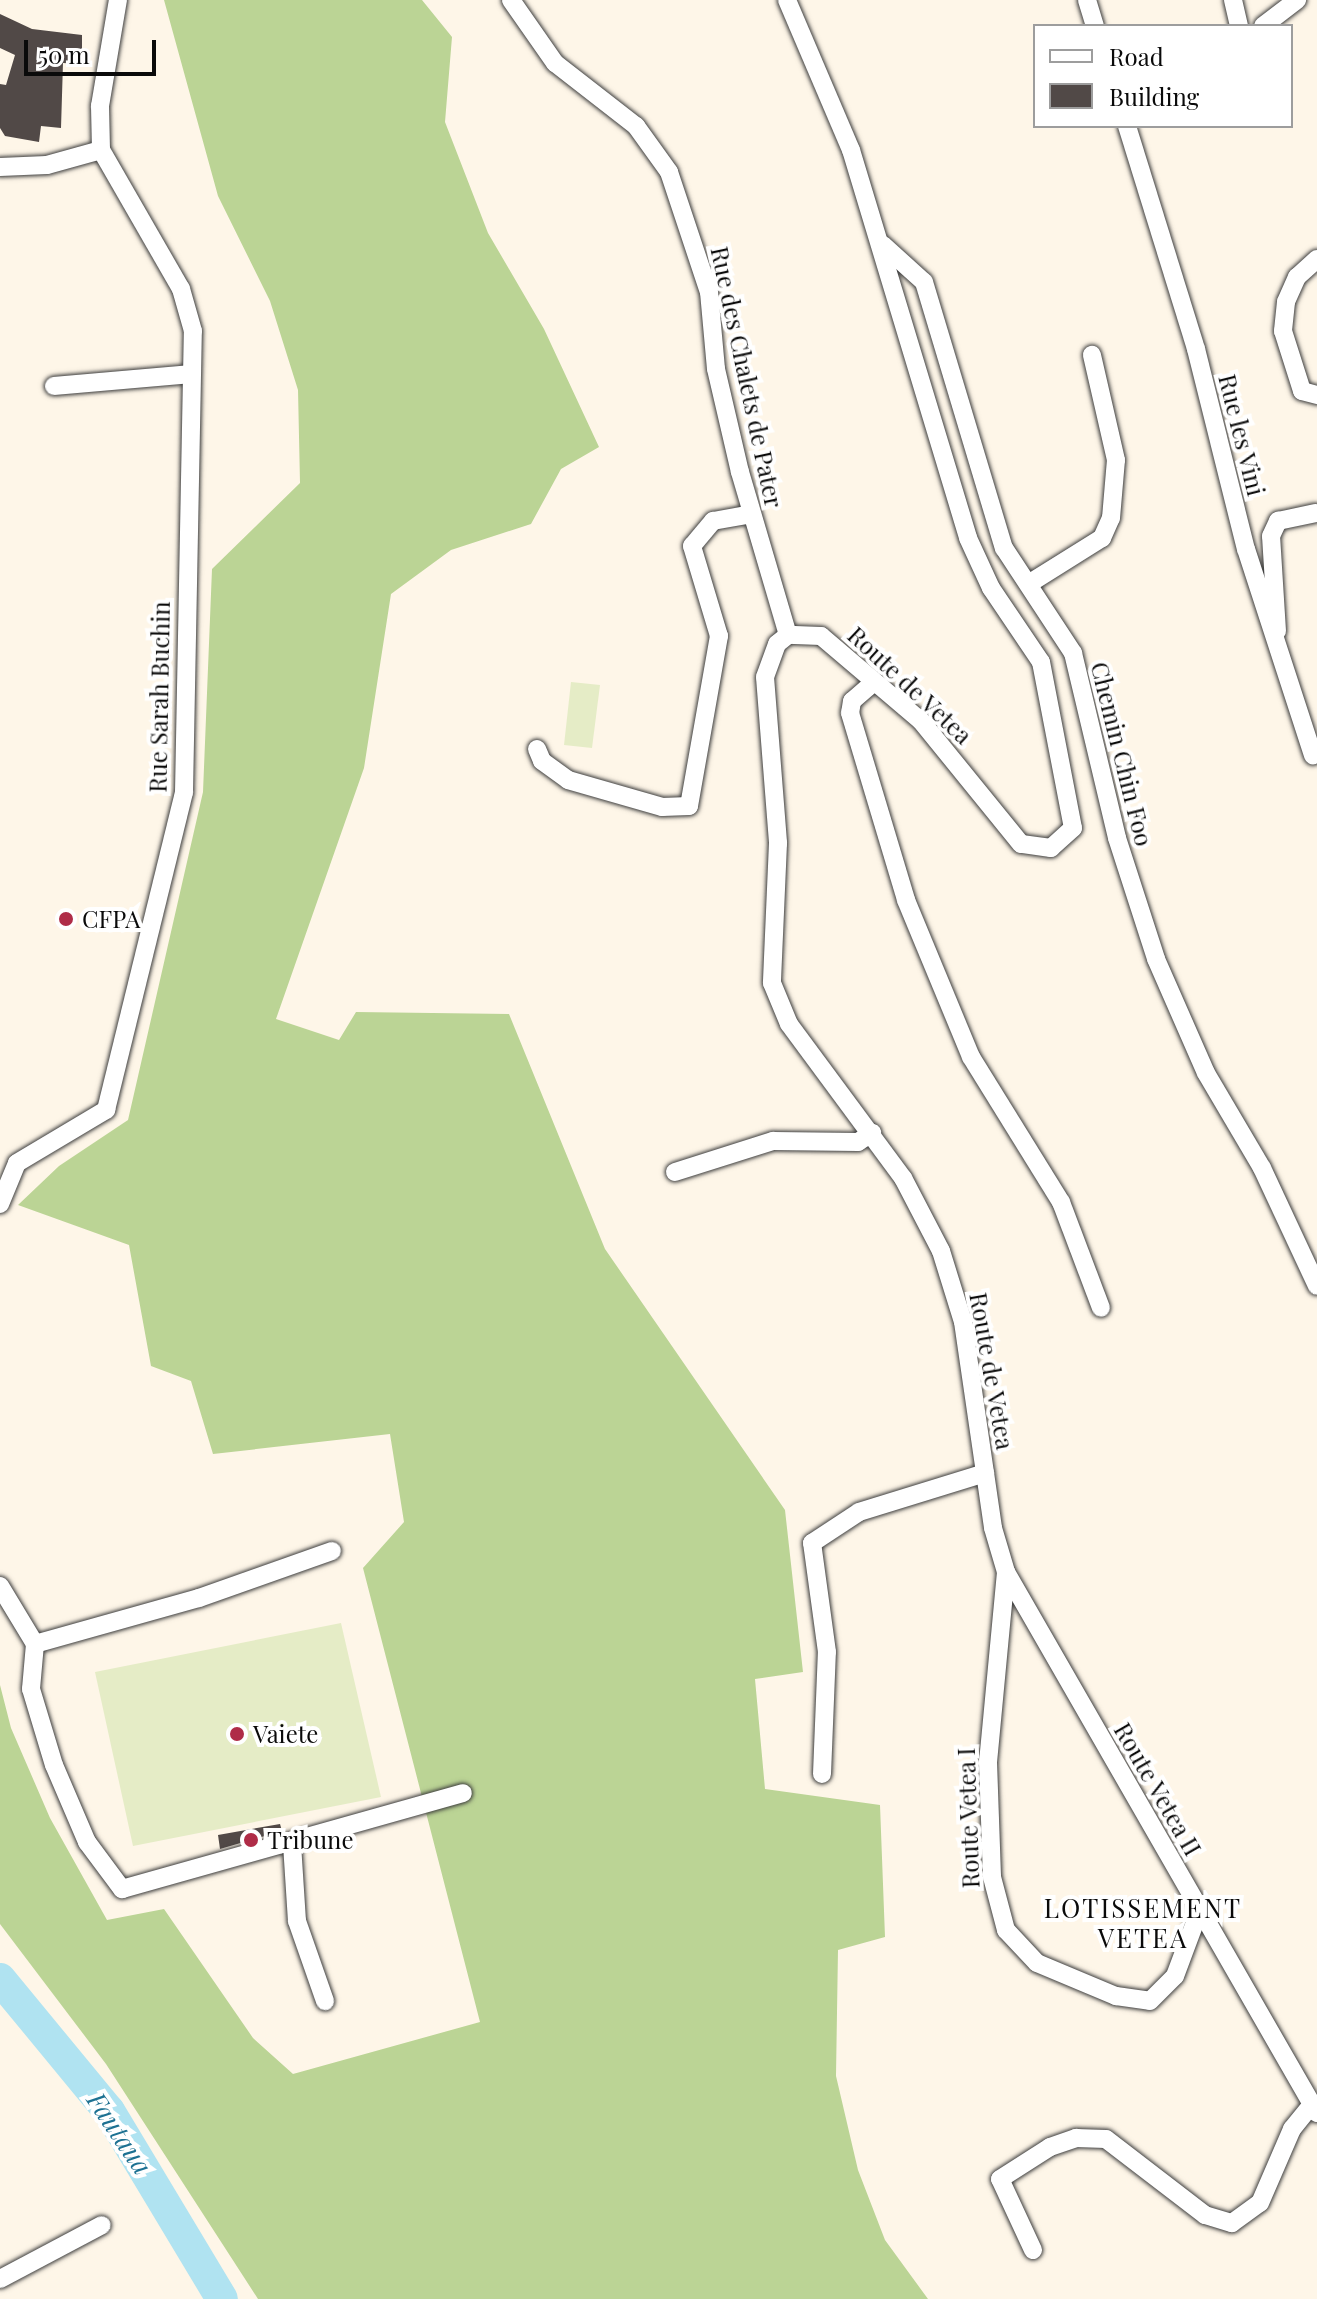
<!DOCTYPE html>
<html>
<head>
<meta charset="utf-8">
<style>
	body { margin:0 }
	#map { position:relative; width:1317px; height:2299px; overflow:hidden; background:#fef6e8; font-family:"Playfair Display",serif }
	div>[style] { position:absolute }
	.forest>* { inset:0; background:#bbd495 }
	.pitch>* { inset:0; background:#e5ecc6 }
	.river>* { height:32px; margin:-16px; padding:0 16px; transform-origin:16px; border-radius:16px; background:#b0e3f1 }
	.building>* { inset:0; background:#514947 }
	.roads { filter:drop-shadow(0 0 2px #3d3d3d) drop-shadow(0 0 2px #3d3d3d) }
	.street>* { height:18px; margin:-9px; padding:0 9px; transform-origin:9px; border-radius:9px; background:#fff }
	.dots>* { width:22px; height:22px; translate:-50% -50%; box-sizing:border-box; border:4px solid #fff; border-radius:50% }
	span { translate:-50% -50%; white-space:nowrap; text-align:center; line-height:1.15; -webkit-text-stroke:8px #fff; paint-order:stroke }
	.street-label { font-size:24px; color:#0a0a0a }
	.poi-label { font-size:24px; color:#0a0a0a }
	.left { translate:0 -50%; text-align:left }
	.neighbourhood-label { font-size:26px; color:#0a0a0a; letter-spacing:2px }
	.water-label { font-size:26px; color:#1d7192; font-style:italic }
	.legend { position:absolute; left:1033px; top:24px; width:260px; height:104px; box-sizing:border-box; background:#fff; border:2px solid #9d9d9d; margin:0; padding:10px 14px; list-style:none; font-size:24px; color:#0a0a0a }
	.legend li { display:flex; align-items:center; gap:16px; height:40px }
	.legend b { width:40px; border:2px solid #9d9d9d }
	.scale { position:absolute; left:24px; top:40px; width:132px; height:36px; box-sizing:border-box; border:4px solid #0a0a0a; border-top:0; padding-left:10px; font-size:24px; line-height:28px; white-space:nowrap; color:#0a0a0a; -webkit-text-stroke:6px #fff; paint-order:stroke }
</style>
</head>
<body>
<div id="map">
	<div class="forest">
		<div style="clip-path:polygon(164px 0,422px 0,452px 37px,445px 122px,488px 233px,544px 329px,599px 447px,561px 469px,531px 524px,451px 550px,391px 594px,364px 768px,276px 1019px,339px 1040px,356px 1012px,509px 1014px,605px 1249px,785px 1510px,803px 1672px,755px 1679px,765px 1789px,880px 1805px,885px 1937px,838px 1950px,836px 2076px,858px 2170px,885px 2240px,928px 2299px,258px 2299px,106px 2064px,0 1924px,0 1685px,11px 1728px,50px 1818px,107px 1920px,164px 1909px,253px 2038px,293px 2074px,480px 2022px,363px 1568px,404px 1522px,390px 1434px,213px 1454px,191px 1381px,151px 1366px,129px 1245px,18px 1205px,59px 1166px,128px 1120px,203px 792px,212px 569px,300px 483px,298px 390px,270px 301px,218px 196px)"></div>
	</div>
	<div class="pitch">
		<div style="clip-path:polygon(571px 682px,600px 685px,592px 748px,564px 745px)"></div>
		<div style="clip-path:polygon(341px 1623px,381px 1797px,133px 1846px,95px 1672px)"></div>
	</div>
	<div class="river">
		<div style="left:0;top:1979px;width:171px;rotate:50.5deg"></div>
		<div style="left:109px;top:2111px;width:219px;rotate:59deg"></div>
	</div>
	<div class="building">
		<div style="clip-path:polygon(0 14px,32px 29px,82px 35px,82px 64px,63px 63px,61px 128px,41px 126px,39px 142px,5px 136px,0 128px,0 84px,6px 85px,15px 55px,0 48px)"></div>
		<div style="clip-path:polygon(280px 1824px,282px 1831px,220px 1849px,218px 1835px)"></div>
	</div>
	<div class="roads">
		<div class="street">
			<div style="left:511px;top:0;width:77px;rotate:55.1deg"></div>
			<div style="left:555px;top:63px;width:103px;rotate:37.9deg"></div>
			<div style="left:636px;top:126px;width:57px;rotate:54.3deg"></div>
			<div style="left:669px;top:172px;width:126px;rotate:71.6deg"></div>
			<div style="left:709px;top:292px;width:77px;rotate:84.8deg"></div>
			<div style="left:716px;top:369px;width:106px;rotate:76.9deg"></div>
			<div style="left:740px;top:472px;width:170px;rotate:73.6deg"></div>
			<div style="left:787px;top:0;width:163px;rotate:66.9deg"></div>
			<div style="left:851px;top:150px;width:405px;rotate:73.2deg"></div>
			<div style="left:968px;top:538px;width:55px;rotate:65.3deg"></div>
			<div style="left:991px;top:588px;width:89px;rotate:56deg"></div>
			<div style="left:1041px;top:662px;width:169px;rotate:79.1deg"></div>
			<div style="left:1073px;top:828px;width:30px;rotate:138deg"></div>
			<div style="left:1051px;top:848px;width:30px;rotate:-172deg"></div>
			<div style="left:1021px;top:844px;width:159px;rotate:-129.1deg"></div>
			<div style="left:921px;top:721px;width:131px;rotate:-139.6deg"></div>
			<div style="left:821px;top:636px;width:33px;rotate:-178deg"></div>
			<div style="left:788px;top:635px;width:14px;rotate:141deg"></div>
			<div style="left:777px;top:644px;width:35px;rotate:110deg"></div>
			<div style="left:765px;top:677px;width:167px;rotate:85.5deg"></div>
			<div style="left:778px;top:843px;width:140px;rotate:92.5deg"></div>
			<div style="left:772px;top:983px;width:44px;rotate:67.5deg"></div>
			<div style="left:789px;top:1024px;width:192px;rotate:53.5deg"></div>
			<div style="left:903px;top:1178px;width:82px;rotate:62.5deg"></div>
			<div style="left:941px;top:1251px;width:74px;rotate:72.8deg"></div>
			<div style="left:963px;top:1322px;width:208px;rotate:81.7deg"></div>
			<div style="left:993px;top:1528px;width:46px;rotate:73.5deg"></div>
			<div style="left:1006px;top:1572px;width:624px;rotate:60.11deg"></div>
			<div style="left:1087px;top:0;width:27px;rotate:73deg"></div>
			<div style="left:1233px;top:0;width:27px;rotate:77deg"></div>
			<div style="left:1263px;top:26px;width:43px;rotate:-37.4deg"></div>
			<div style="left:1127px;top:126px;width:233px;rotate:72.8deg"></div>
			<div style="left:1196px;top:349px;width:206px;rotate:76deg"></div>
			<div style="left:1246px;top:549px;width:217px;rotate:72deg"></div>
			<div style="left:0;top:167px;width:47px;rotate:-2.4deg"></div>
			<div style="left:47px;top:165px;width:56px;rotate:-15.5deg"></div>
			<div style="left:101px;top:150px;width:44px;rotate:-91.3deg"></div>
			<div style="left:100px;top:106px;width:108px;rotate:-80.4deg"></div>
			<div style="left:883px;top:245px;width:55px;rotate:42.1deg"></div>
			<div style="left:924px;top:282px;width:278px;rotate:73.3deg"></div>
			<div style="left:1004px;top:548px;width:126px;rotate:56.7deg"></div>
			<div style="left:1073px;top:653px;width:190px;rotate:76.6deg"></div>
			<div style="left:1117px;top:838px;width:127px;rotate:72.1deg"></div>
			<div style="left:1156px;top:959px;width:124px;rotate:66.3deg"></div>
			<div style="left:1206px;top:1073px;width:110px;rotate:59.5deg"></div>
			<div style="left:1262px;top:1168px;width:130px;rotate:65deg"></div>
			<div style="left:1317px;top:259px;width:27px;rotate:138deg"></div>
			<div style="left:1297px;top:277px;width:27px;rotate:114deg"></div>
			<div style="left:1286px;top:302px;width:29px;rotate:96deg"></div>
			<div style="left:1283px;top:331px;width:63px;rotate:72.4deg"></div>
			<div style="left:1302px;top:391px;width:16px;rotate:15deg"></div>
			<div style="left:54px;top:386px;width:138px;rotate:-5deg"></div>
			<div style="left:1030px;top:583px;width:85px;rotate:-32deg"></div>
			<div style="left:1102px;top:538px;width:22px;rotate:-66deg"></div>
			<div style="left:1111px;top:518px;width:58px;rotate:-85.1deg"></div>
			<div style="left:1116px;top:460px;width:108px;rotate:-102.9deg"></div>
			<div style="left:1277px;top:631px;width:95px;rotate:-93.6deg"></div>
			<div style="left:1271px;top:536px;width:17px;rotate:-65deg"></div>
			<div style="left:1278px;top:521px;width:38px;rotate:-12deg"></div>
			<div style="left:874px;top:682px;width:29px;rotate:139deg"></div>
			<div style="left:852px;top:701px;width:12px;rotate:99deg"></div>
			<div style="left:850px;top:713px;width:195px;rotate:73.3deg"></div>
			<div style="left:906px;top:900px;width:170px;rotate:67.5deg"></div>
			<div style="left:971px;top:1057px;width:171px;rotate:58.2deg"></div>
			<div style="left:1061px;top:1202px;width:113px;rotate:69.3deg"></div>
			<div style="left:537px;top:749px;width:13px;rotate:67deg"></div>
			<div style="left:542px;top:761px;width:32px;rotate:36deg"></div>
			<div style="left:568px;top:780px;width:98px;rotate:16deg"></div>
			<div style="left:662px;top:807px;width:27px;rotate:-2deg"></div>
			<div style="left:689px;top:806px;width:173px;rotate:-80deg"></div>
			<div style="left:719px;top:636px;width:94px;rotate:-106.7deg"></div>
			<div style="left:692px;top:546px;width:33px;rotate:-50deg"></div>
			<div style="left:713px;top:521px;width:39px;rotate:-10deg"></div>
			<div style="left:675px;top:1172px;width:103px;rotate:-17.6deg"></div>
			<div style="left:773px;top:1141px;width:85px;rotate:0.7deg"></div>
			<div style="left:858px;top:1142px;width:17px;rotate:-33deg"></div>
			<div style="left:0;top:1204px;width:44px;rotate:-67.5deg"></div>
			<div style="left:17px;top:1163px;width:104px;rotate:-30.8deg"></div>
			<div style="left:106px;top:1110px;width:327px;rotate:-76.2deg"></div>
			<div style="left:184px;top:792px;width:461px;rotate:-88.9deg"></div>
			<div style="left:193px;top:331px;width:44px;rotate:-105.9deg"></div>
			<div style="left:181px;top:289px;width:160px;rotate:-119.9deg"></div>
			<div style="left:1006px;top:1572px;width:191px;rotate:95.4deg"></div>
			<div style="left:988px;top:1762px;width:115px;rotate:88deg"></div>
			<div style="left:992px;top:1877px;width:55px;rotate:75.2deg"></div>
			<div style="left:1006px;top:1930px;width:45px;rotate:46.8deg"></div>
			<div style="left:1037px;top:1963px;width:86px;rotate:22.7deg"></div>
			<div style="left:1116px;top:1996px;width:34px;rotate:8deg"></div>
			<div style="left:1150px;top:2001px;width:35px;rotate:-45deg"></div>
			<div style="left:1175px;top:1976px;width:72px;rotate:-69.5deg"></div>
			<div style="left:0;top:1586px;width:68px;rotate:58.9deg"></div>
			<div style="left:35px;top:1644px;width:45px;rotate:95.1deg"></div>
			<div style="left:31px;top:1689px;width:79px;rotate:73.2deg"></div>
			<div style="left:54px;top:1765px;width:84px;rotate:66.8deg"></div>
			<div style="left:87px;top:1842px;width:59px;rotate:53.3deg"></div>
			<div style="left:122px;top:1889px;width:354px;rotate:-15.7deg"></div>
			<div style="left:35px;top:1644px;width:170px;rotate:-15.7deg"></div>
			<div style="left:199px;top:1598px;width:141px;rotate:-19.5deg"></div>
			<div style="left:822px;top:1774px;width:122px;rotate:-87.7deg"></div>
			<div style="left:827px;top:1652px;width:110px;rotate:-97.8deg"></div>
			<div style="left:812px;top:1543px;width:56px;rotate:-33.4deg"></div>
			<div style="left:859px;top:1512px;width:132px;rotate:-17.2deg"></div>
			<div style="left:292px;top:1844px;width:77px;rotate:86.3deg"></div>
			<div style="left:297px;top:1921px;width:85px;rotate:70.7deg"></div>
			<div style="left:1033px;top:2250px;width:78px;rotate:-114.9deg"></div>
			<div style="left:1000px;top:2179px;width:59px;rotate:-32.6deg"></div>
			<div style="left:1050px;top:2147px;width:28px;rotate:-19deg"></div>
			<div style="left:1076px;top:2138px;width:30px;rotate:2deg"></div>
			<div style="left:1106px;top:2139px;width:125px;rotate:37.5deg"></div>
			<div style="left:1205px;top:2215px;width:28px;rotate:17deg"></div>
			<div style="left:1232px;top:2223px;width:34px;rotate:-36deg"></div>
			<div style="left:1260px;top:2203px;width:81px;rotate:-66.6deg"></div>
			<div style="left:1292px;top:2129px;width:32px;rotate:-51deg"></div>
			<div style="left:0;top:2279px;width:115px;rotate:-27.9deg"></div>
		</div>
	</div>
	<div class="dots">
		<div style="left:66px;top:919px;background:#af2c47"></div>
		<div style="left:237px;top:1734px;background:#af2c47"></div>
		<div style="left:251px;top:1840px;background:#af2c47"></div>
	</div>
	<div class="street-label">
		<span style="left:747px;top:377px;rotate:78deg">Rue des Chalets de Pater</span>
		<span style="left:1242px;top:435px;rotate:76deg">Rue les Vini</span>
		<span style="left:910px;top:685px;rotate:43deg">Route de Vetea</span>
		<span style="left:159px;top:697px;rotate:-89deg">Rue Sarah Buchin</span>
		<span style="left:1122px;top:754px;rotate:76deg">Chemin Chin Foo</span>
		<span style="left:992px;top:1371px;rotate:80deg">Route de Vetea</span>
		<span style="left:1158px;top:1789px;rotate:60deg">Route Vetea II</span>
		<span style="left:968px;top:1818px;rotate:-92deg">Route Vetea I</span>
	</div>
	<div class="poi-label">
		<span class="left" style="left:82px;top:919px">CFPA</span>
		<span class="left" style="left:253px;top:1734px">Vaiete</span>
		<span class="left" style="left:267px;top:1840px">Tribune</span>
	</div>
	<div class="neighbourhood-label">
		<span style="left:1143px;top:1923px">LOTISSEMENT<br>VETEA</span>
	</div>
	<div class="water-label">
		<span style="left:120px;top:2133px;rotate:56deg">Fautaua</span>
	</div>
	<ul class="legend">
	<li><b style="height:10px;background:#fff"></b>Road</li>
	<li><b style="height:22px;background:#514947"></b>Building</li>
	</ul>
	<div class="scale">50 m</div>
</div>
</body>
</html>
